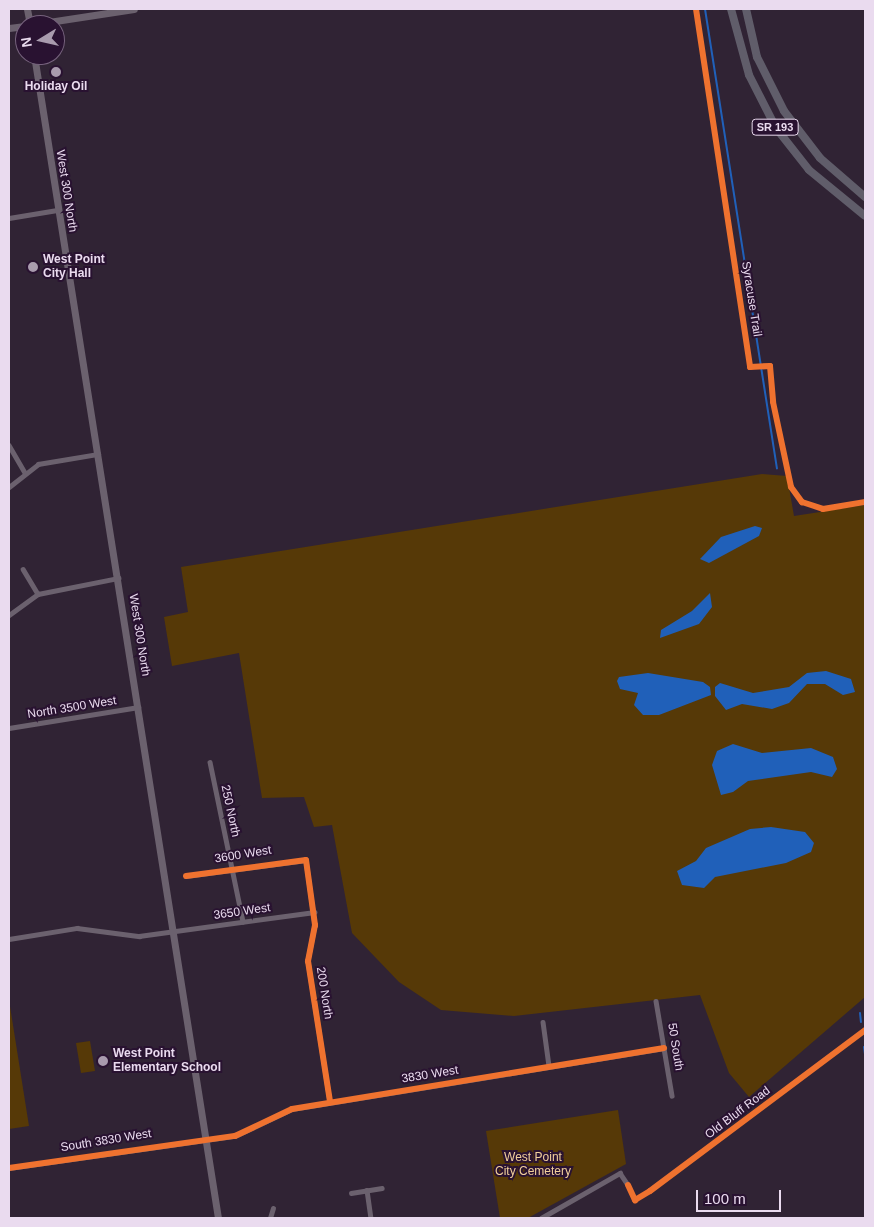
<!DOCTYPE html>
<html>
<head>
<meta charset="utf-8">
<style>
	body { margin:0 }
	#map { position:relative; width:874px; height:1227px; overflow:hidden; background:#302334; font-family:Helvetica,sans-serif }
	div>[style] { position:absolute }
	.green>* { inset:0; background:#563907 }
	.water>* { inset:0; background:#2060b9 }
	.stream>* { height:2px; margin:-1px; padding:0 1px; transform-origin:1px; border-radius:1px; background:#2060b9 }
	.street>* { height:4.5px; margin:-2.25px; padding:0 2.25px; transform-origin:2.25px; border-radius:2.25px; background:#6b616e }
	.secondary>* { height:7px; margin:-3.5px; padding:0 3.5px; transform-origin:3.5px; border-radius:3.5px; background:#6b616e }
	.primary>* { height:8px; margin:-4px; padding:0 4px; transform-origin:4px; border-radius:4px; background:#605d6a }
	.cycleway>* { height:6px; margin:-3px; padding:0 3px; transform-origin:3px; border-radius:3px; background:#ef722f }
	.dots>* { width:14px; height:14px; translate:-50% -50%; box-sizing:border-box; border:2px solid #291231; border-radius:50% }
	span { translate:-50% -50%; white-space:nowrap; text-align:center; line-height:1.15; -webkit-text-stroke:4px #291231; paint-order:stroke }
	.shield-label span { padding:1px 4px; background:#291231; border:1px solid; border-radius:4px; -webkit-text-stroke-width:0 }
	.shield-label { font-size:11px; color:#eadbef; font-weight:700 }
	.poi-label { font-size:12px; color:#eadbef; font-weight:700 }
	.left { translate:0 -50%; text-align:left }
	.street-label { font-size:12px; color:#eadbef }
	.park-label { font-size:12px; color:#f2cf9b }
	.frame { position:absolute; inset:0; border:10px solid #eadbef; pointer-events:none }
	.north { position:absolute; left:15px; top:15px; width:50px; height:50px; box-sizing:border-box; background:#291231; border:1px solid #76627d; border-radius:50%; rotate:261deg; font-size:14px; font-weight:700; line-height:20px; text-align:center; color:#eadbef }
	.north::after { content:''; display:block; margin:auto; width:18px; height:22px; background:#a99bae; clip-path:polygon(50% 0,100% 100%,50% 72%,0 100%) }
	.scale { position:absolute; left:696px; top:1190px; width:85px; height:22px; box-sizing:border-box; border:2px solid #eadbef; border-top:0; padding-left:6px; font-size:15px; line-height:18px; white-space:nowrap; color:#eadbef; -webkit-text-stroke:4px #291231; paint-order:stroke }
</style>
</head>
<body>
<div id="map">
	<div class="green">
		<div style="clip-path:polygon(762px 474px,787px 476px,794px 516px,865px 505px,865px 997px,749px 1097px,729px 1073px,700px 995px,514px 1016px,441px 1010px,399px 982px,352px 933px,332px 825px,314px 827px,304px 797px,262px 798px,239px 653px,172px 666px,164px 617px,188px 612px,181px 567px)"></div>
		<div style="clip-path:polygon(9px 1000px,29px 1126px,9px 1129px)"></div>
		<div style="clip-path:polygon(90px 1041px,95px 1071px,81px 1073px,76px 1043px)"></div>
		<div style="clip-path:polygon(618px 1110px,626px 1164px,528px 1218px,500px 1218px,486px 1131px)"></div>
	</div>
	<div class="water">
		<div style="clip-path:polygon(755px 526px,762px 528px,759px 536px,709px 563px,700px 559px,721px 537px)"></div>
		<div style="clip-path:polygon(710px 593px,712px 607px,699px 624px,660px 638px,661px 630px,692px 611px)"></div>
		<div style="clip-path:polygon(826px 671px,851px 679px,855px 692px,843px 695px,825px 684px,807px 684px,789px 703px,772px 709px,742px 704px,726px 710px,715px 696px,715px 687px,720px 683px,753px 693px,789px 687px,807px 673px)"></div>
		<div style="clip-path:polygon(648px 673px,703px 682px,710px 687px,711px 695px,659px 715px,643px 715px,634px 705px,638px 693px,620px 689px,617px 681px,619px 677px)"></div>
		<div style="clip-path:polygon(733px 744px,762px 753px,811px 748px,833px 757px,837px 769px,832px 777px,811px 772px,748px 781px,733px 792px,721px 795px,712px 765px,717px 751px)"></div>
		<div style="clip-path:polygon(771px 827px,805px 832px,814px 843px,811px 852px,786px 863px,715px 877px,704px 888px,682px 885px,677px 871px,696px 861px,706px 848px,750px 829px)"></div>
	</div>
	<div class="stream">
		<div style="left:705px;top:9px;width:465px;rotate:81.1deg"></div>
		<div style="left:860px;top:1013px;width:9px;rotate:84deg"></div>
		<div style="left:864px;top:1047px;width:7px;rotate:82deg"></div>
	</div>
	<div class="street">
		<div style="left:9px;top:218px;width:50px;rotate:-9.3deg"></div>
		<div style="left:9px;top:445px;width:32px;rotate:60deg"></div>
		<div style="left:9px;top:487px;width:37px;rotate:-38deg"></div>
		<div style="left:38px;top:464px;width:61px;rotate:-9.5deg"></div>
		<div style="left:23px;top:569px;width:29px;rotate:59deg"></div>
		<div style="left:9px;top:615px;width:36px;rotate:-36deg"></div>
		<div style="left:38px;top:594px;width:82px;rotate:-11.3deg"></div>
		<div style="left:9px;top:728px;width:131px;rotate:-9.2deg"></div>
		<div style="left:210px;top:762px;width:163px;rotate:78.3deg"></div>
		<div style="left:186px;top:876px;width:121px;rotate:-7.6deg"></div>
		<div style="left:306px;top:860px;width:66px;rotate:82.1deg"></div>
		<div style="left:315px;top:925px;width:37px;rotate:101deg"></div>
		<div style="left:308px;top:961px;width:143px;rotate:81.1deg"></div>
		<div style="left:9px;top:939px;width:69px;rotate:-9.2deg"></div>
		<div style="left:77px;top:928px;width:63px;rotate:7.4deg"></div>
		<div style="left:139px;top:936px;width:177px;rotate:-7.8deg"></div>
		<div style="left:656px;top:1001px;width:96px;rotate:80.4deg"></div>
		<div style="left:543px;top:1022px;width:44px;rotate:82.2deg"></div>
		<div style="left:9px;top:1168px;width:228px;rotate:-8.1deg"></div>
		<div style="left:235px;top:1136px;width:63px;rotate:-25.3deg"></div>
		<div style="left:292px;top:1109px;width:377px;rotate:-9.3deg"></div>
		<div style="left:367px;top:1190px;width:28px;rotate:82deg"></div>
		<div style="left:351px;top:1193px;width:31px;rotate:-9deg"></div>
		<div style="left:270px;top:1218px;width:10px;rotate:-73deg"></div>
		<div style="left:541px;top:1218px;width:91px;rotate:-29.7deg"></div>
		<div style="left:620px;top:1173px;width:14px;rotate:56deg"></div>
	</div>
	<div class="secondary">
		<div style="left:27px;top:9px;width:16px;rotate:79deg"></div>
		<div style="left:29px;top:25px;width:106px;rotate:-8.7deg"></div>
		<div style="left:9px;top:28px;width:16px;rotate:-7deg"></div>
		<div style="left:34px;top:55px;width:1177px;rotate:81.01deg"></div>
	</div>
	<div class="primary">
		<div style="left:731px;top:9px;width:68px;rotate:74.7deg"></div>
		<div style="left:749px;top:75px;width:59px;rotate:63deg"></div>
		<div style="left:776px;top:128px;width:53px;rotate:51.8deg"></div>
		<div style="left:809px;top:170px;width:72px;rotate:39.4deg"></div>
		<div style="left:746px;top:9px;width:49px;rotate:77.1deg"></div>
		<div style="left:757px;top:57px;width:60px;rotate:63.4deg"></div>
		<div style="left:784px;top:111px;width:59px;rotate:52.5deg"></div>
		<div style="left:820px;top:158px;width:60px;rotate:40.9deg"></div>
	</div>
	<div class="cycleway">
		<div style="left:696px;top:9px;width:362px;rotate:81.4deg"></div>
		<div style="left:750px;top:367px;width:20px;rotate:-3deg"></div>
		<div style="left:770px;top:366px;width:36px;rotate:85deg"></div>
		<div style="left:773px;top:402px;width:87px;rotate:78deg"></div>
		<div style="left:791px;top:487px;width:19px;rotate:54deg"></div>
		<div style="left:802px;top:502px;width:22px;rotate:18deg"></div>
		<div style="left:823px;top:509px;width:43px;rotate:-9.5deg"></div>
		<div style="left:186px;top:876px;width:121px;rotate:-7.6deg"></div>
		<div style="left:306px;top:860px;width:66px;rotate:82.1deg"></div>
		<div style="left:315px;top:925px;width:37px;rotate:101deg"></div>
		<div style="left:308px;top:961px;width:143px;rotate:81.1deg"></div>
		<div style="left:9px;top:1168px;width:228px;rotate:-8.1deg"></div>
		<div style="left:235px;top:1136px;width:63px;rotate:-25.3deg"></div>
		<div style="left:292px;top:1109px;width:377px;rotate:-9.3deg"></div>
		<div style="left:628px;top:1185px;width:17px;rotate:65deg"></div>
		<div style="left:635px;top:1200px;width:17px;rotate:-31deg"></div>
		<div style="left:650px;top:1191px;width:269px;rotate:-36.8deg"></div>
	</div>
	<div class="dots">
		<div style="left:56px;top:72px;background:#a99bae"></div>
		<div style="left:33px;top:267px;background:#a99bae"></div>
		<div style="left:103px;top:1061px;background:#a99bae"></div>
	</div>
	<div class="shield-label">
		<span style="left:775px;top:127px">SR 193</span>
	</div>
	<div class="poi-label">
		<span style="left:56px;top:87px">Holiday Oil</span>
		<span class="left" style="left:43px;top:267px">West Point<br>City Hall</span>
		<span class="left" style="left:113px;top:1061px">West Point<br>Elementary School</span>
	</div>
	<div class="street-label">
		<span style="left:66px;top:191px;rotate:81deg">West 300 North</span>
		<span style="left:751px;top:299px;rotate:81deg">Syracuse Trail</span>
		<span style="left:139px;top:635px;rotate:81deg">West 300 North</span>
		<span style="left:72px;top:708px;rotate:-9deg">North 3500 West</span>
		<span style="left:230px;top:811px;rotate:78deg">250 North</span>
		<span style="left:243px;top:855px;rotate:-9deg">3600 West</span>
		<span style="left:242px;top:912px;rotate:-8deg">3650 West</span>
		<span style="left:324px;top:993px;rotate:81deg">200 North</span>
		<span style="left:675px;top:1047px;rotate:81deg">50 South</span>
		<span style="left:430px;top:1075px;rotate:-9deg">3830 West</span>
		<span style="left:738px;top:1113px;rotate:-37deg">Old Bluff Road</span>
		<span style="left:106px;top:1141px;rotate:-9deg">South 3830 West</span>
	</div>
	<div class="park-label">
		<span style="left:533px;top:1165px">West Point<br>City Cemetery</span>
	</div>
	<div class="frame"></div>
	<div class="north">N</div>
	<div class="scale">100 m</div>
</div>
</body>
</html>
